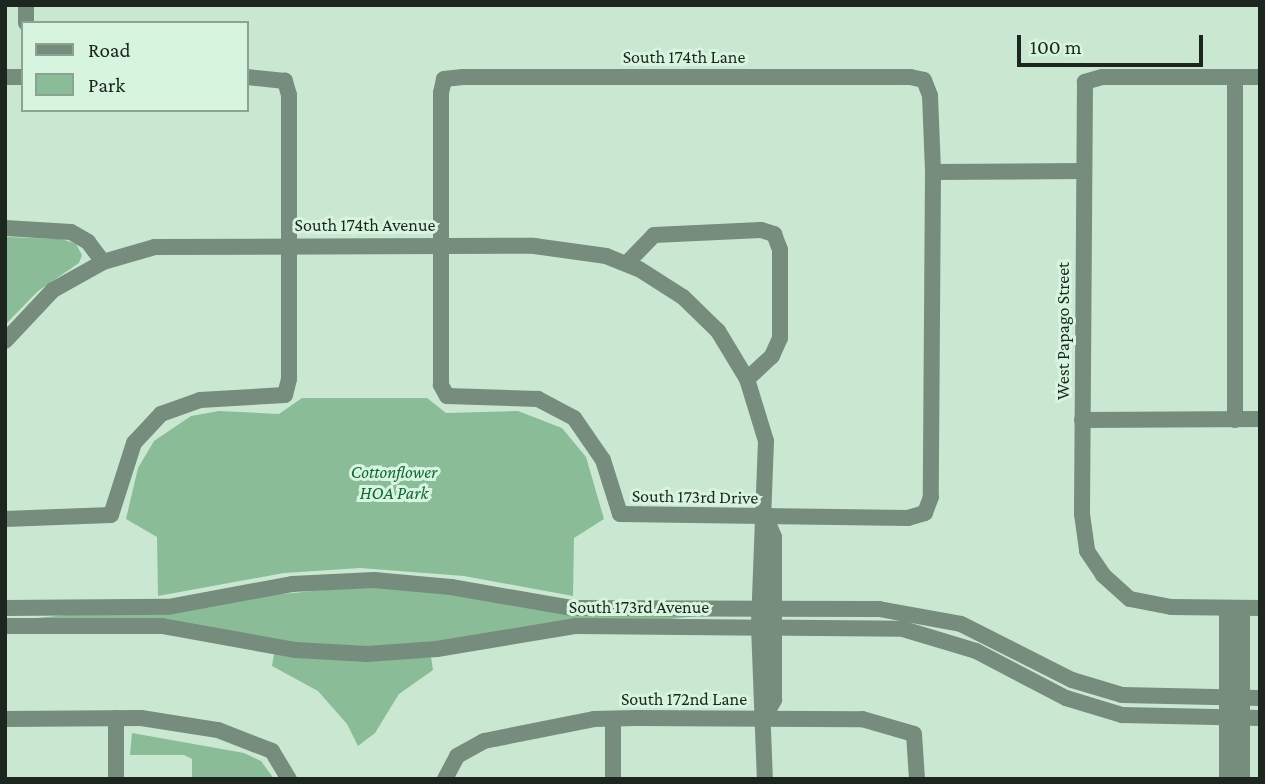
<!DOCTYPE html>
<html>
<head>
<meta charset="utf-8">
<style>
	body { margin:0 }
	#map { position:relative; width:1265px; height:784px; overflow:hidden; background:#cae7d1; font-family:"Crimson Pro",serif }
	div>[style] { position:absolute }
	.green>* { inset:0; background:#8abc98 }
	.minor>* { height:16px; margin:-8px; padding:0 8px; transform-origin:8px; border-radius:8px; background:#768c7c }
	span { translate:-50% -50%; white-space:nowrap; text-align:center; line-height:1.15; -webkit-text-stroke:6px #d7f4de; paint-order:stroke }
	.street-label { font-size:18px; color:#1c261f }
	.park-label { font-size:18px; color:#116737; font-style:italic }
	.frame { position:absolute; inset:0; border:7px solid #1c261f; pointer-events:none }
	.legend { position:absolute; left:21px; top:21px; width:228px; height:91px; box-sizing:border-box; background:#d7f4de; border:2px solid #8ca292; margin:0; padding:9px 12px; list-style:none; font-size:21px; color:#1c261f }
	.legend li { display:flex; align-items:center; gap:14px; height:35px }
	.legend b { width:35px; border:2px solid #8ca292 }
	.scale { position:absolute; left:1017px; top:35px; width:186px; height:32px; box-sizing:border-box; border:4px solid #1c261f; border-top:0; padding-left:9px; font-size:21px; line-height:24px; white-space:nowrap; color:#1c261f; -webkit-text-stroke:5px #d7f4de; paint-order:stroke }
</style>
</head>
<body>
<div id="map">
	<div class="green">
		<div style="clip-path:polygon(5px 237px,62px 239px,76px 244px,82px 255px,79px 263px,38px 291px,5px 325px)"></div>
		<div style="clip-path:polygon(302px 398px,427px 398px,446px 413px,518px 411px,562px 428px,586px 457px,604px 519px,574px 538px,573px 596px,464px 576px,360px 568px,284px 573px,158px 596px,157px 537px,126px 519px,138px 468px,154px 441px,191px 416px,219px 411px,279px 414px)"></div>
		<div style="clip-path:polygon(375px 585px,697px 616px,412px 648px,286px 644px,5px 621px)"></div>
		<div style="clip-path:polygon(274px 654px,374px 661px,431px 657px,433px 670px,399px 694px,375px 733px,358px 746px,347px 724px,318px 691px,272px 666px)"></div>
		<div style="clip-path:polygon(132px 733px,244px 753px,261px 761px,274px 779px,192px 779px,192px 759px,184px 755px,130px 755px)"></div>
	</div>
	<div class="minor">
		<div style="left:26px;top:5px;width:18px;rotate:90deg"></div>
		<div style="left:5px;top:77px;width:18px"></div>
		<div style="left:463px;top:77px;width:447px"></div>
		<div style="left:910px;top:77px;width:14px;rotate:12deg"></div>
		<div style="left:924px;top:80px;width:17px;rotate:69deg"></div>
		<div style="left:930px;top:96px;width:76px;rotate:87.7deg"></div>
		<div style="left:933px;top:172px;width:325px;rotate:90.4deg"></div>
		<div style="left:931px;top:497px;width:17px;rotate:111deg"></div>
		<div style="left:925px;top:513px;width:18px;rotate:164deg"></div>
		<div style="left:908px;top:518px;width:288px;rotate:-179.2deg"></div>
		<div style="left:620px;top:514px;width:57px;rotate:-107.5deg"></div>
		<div style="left:603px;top:460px;width:51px;rotate:-124.6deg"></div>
		<div style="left:574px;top:418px;width:41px;rotate:-152.2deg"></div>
		<div style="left:538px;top:399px;width:91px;rotate:-178.1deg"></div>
		<div style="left:447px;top:396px;width:13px;rotate:-119deg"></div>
		<div style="left:441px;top:385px;width:292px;rotate:-90deg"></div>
		<div style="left:441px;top:93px;width:14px;rotate:-78deg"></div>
		<div style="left:444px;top:79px;width:19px;rotate:-6deg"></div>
		<div style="left:1235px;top:77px;width:343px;rotate:90deg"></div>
		<div style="left:1260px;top:77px;width:158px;rotate:180deg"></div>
		<div style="left:1102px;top:77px;width:18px;rotate:164deg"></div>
		<div style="left:1085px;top:82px;width:432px;rotate:90.4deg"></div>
		<div style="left:1082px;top:514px;width:37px;rotate:82deg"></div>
		<div style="left:1087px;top:551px;width:29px;rotate:56deg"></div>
		<div style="left:1103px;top:575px;width:36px;rotate:42deg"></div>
		<div style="left:1130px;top:599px;width:42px;rotate:11deg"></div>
		<div style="left:1171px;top:607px;width:89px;rotate:0.6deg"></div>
		<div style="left:933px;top:172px;width:150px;rotate:-0.4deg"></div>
		<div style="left:5px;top:228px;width:66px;rotate:3.5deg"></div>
		<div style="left:71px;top:232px;width:20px;rotate:30deg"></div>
		<div style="left:88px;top:242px;width:25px;rotate:53deg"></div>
		<div style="left:627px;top:263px;width:39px;rotate:-46deg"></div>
		<div style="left:654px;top:235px;width:107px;rotate:-2.7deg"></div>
		<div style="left:761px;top:230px;width:14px;rotate:17deg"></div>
		<div style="left:774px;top:234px;width:17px;rotate:69deg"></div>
		<div style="left:780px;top:250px;width:88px;rotate:90deg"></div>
		<div style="left:780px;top:338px;width:20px;rotate:114deg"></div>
		<div style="left:772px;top:356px;width:34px;rotate:137deg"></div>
		<div style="left:5px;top:341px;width:70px;rotate:-46.7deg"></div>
		<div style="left:53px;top:290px;width:57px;rotate:-29.2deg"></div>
		<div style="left:103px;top:262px;width:54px;rotate:-16.1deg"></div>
		<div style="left:155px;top:247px;width:379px;rotate:-0.2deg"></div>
		<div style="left:534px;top:246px;width:73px;rotate:7.9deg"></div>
		<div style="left:606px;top:256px;width:35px;rotate:22deg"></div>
		<div style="left:639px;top:269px;width:52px;rotate:32.5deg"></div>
		<div style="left:683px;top:297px;width:49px;rotate:44.2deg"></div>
		<div style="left:718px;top:331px;width:56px;rotate:58.9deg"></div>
		<div style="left:747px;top:379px;width:65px;rotate:73deg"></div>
		<div style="left:766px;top:441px;width:185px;rotate:92.2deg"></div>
		<div style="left:759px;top:626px;width:153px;rotate:87.8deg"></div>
		<div style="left:1082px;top:420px;width:178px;rotate:-0.3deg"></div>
		<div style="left:5px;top:519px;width:106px;rotate:-2.2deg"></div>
		<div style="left:111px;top:515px;width:76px;rotate:-72.3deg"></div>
		<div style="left:134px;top:443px;width:40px;rotate:-47deg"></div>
		<div style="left:161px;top:414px;width:41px;rotate:-19.7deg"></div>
		<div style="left:200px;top:400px;width:85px;rotate:-3.4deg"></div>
		<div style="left:285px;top:395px;width:16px;rotate:-76deg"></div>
		<div style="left:289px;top:379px;width:284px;rotate:-90deg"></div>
		<div style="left:289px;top:95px;width:15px;rotate:-106deg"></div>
		<div style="left:285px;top:81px;width:38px;rotate:-174deg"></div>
		<div style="left:5px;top:608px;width:163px;rotate:-0.4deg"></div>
		<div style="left:168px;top:607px;width:126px;rotate:-10.5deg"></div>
		<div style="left:292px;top:584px;width:82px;rotate:-2.8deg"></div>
		<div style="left:374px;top:580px;width:77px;rotate:5.2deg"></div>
		<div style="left:451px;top:587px;width:122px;rotate:9.9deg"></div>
		<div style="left:571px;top:608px;width:308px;rotate:0.2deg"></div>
		<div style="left:879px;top:609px;width:83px;rotate:10.4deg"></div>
		<div style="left:961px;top:624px;width:124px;rotate:26.8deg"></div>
		<div style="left:1072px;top:680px;width:52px;rotate:16.7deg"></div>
		<div style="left:1122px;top:695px;width:138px;rotate:1.2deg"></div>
		<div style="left:1227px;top:608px;width:171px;rotate:90deg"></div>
		<div style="left:1242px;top:608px;width:171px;rotate:90deg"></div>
		<div style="left:5px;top:626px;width:157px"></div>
		<div style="left:162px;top:626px;width:136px;rotate:10.2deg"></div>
		<div style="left:296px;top:650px;width:71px;rotate:3.2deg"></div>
		<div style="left:367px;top:654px;width:70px;rotate:-4.1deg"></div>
		<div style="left:437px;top:649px;width:141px;rotate:-9.4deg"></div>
		<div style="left:576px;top:626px;width:327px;rotate:0.5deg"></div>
		<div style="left:903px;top:629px;width:76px;rotate:16.8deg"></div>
		<div style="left:976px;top:651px;width:102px;rotate:27.6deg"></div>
		<div style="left:1066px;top:698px;width:59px;rotate:16.9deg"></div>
		<div style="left:1122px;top:715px;width:138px;rotate:1.2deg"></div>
		<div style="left:116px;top:718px;width:61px;rotate:90deg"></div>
		<div style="left:764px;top:718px;width:21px;rotate:-61deg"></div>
		<div style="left:774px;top:700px;width:163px;rotate:-90deg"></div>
		<div style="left:774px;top:537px;width:21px;rotate:-113deg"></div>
		<div style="left:5px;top:719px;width:136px;rotate:-0.4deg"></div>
		<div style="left:141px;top:718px;width:78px;rotate:8.9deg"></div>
		<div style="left:218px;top:730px;width:58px;rotate:21.3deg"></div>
		<div style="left:272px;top:751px;width:33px;rotate:59deg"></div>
		<div style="left:613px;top:719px;width:60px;rotate:90deg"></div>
		<div style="left:445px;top:779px;width:26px;rotate:-62deg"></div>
		<div style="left:457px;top:756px;width:31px;rotate:-29deg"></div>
		<div style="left:484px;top:741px;width:112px;rotate:-11.3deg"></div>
		<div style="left:594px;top:719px;width:42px;rotate:-1.4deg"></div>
		<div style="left:636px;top:718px;width:226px;rotate:0.3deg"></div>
		<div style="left:862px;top:719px;width:54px;rotate:16.1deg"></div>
		<div style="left:914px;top:734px;width:45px;rotate:86.2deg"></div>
	</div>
	<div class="street-label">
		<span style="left:684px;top:57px">South 174th Lane</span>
		<span style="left:365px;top:225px">South 174th Avenue</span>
		<span style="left:1063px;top:331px;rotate:-90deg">West Papago Street</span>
		<span style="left:695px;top:497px;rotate:1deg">South 173rd Drive</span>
		<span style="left:639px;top:607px">South 173rd Avenue</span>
		<span style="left:684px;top:699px">South 172nd Lane</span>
	</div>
	<div class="park-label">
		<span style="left:394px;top:483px">Cottonflower<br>HOA Park</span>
	</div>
	<div class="frame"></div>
	<ul class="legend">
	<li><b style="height:9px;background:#768c7c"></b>Road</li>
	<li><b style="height:19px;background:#8abc98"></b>Park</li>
	</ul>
	<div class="scale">100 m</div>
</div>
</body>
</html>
